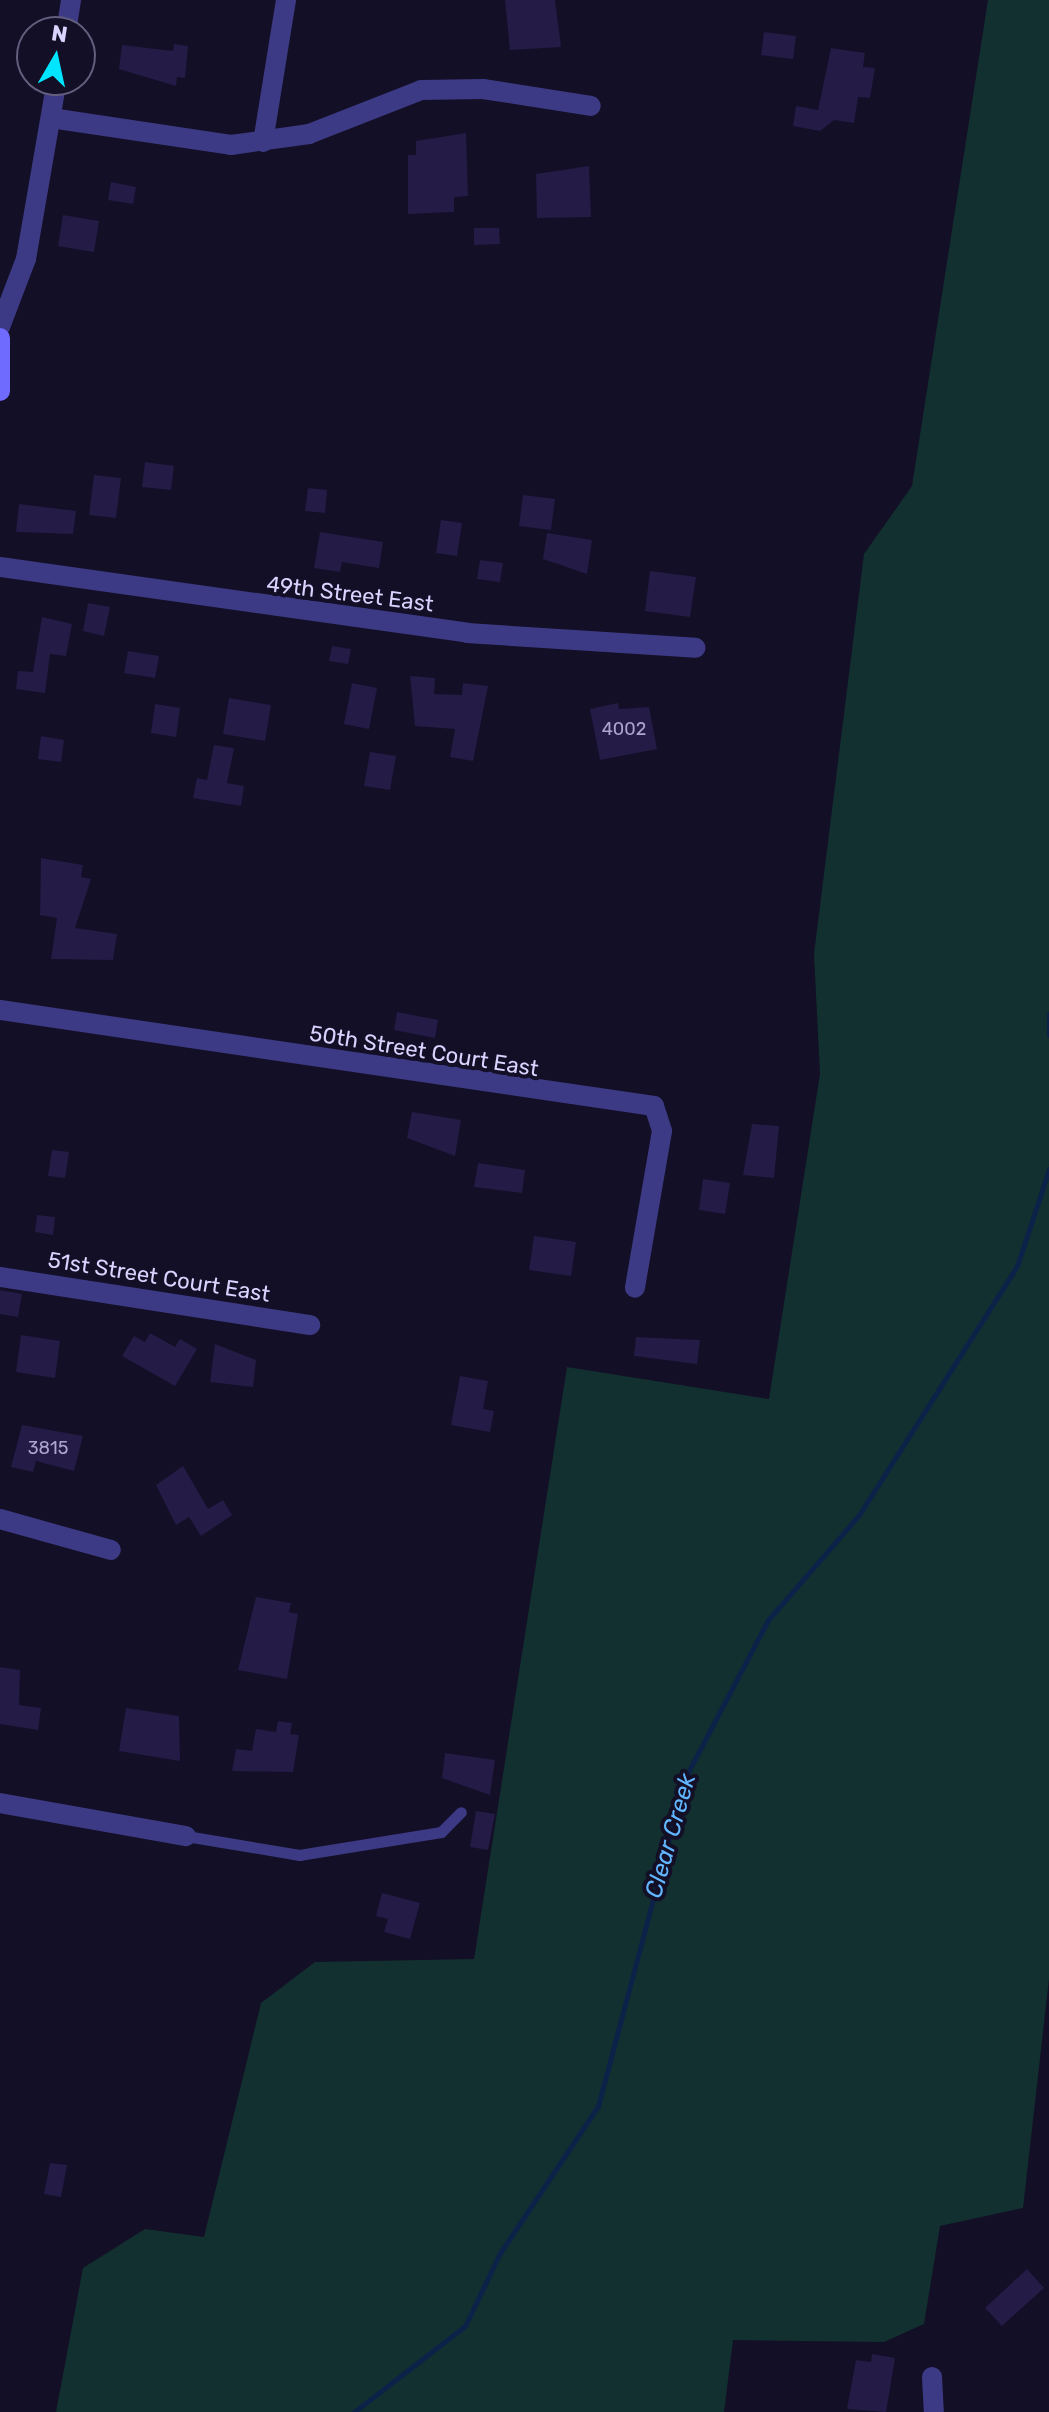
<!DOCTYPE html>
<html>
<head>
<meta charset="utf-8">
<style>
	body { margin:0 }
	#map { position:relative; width:1049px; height:2412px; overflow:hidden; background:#130f26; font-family:Rubik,sans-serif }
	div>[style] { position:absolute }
	.green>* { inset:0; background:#12302f }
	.stream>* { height:5px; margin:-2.5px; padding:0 2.5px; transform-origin:2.5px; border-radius:2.5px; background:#0c2248 }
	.building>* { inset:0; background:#241b47 }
	.lane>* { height:11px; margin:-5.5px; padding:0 5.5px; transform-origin:5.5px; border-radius:5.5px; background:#3d3a85 }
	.street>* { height:20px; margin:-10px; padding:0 10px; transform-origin:10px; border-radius:10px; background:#3d3a85 }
	.secondary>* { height:20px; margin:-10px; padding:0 10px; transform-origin:10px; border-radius:10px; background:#6f6bff }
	span { translate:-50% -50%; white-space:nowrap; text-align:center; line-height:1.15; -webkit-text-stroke:8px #130f26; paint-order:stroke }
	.number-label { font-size:18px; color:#aca6d1 }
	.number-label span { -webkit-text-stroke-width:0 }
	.street-label { font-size:22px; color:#d9d4ff }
	.water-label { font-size:24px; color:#62b6ff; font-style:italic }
	.north { position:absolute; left:16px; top:16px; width:80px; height:80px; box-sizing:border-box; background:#130f26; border:2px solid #625e7d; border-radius:50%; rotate:9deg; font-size:22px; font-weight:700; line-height:32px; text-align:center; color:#d9d4ff }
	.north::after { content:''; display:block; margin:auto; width:28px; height:36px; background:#00e5ff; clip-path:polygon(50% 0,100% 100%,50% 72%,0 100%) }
</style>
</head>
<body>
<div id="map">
	<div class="green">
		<div style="clip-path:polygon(988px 0,1049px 0,1049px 1979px,1023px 2208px,940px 2226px,924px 2324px,884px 2342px,733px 2340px,724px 2412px,56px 2412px,83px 2268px,145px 2229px,204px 2237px,261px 2003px,315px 1962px,474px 1959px,567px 1367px,769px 1399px,820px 1074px,814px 954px,864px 554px,912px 486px)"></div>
	</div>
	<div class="stream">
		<div style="left:1049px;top:1014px;width:21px;rotate:90deg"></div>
		<div style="left:354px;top:2412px;width:140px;rotate:-37.8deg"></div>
		<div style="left:465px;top:2326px;width:81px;rotate:-64.4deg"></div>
		<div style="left:500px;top:2253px;width:177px;rotate:-56.3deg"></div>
		<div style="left:598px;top:2106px;width:339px;rotate:-75.1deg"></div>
		<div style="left:685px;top:1778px;width:178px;rotate:-62.3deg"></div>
		<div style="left:768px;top:1620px;width:139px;rotate:-49.1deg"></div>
		<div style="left:859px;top:1515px;width:295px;rotate:-57.6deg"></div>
		<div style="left:1017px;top:1266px;width:102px;rotate:-71.7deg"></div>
	</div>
	<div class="building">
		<div style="clip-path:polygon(505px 0,555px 0,561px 47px,510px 50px)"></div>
		<div style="clip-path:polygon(764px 32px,796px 36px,793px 59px,761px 55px)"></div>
		<div style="clip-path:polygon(174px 44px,188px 46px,185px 78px,177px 77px,176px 86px,119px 69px,122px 45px,173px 51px)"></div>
		<div style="clip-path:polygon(831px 48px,865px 53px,863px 67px,875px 68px,870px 98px,858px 97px,854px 123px,834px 120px,820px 131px,793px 126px,796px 106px,818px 110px)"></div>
		<div style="clip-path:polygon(466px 133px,468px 196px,454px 197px,454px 212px,408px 214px,408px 155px,416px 155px,416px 141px)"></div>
		<div style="clip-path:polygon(589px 166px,591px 217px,537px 218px,536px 174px)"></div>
		<div style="clip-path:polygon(111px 182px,136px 187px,133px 204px,108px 200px)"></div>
		<div style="clip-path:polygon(63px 215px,99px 221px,94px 252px,58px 246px)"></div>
		<div style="clip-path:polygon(474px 228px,499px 228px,500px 244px,474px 245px)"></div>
		<div style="clip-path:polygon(145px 462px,174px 466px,171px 490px,142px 487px)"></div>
		<div style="clip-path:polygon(94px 475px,121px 478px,116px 518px,89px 515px)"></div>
		<div style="clip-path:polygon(308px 488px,327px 490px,325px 513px,305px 511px)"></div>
		<div style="clip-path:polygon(523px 495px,555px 499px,551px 530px,519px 526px)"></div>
		<div style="clip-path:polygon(19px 504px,76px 511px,73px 534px,16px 532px)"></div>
		<div style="clip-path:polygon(441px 520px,462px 523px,457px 556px,436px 553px)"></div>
		<div style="clip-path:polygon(320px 532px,383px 542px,379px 568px,342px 562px,340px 572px,314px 568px)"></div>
		<div style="clip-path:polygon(547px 533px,592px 540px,587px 574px,543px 559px)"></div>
		<div style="clip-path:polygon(480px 560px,503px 563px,500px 582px,477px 579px)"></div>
		<div style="clip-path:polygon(650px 571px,696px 577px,690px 617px,645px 611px)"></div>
		<div style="clip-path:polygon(88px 603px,110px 607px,104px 636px,83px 631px)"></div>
		<div style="clip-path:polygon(42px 617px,72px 624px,66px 656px,50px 654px,45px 693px,16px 689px,18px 671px,33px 672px)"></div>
		<div style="clip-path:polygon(332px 646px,351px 649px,348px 664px,329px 661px)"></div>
		<div style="clip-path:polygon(128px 651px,159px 656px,155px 678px,124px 673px)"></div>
		<div style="clip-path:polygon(410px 676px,435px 678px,434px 694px,462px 695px,463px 683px,488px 686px,473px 761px,450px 757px,455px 729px,415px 726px)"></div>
		<div style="clip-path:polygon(352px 683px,377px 688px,369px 729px,344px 724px)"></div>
		<div style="clip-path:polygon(229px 698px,271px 705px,265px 741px,223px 734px)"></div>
		<div style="clip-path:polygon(618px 703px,619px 709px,649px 707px,657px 749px,600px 760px,590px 709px)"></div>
		<div style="clip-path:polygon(155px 704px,180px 708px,176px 737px,151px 733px)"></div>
		<div style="clip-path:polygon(41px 736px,64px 740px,61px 762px,38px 759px)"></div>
		<div style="clip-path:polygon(214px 745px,234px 748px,227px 783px,244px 786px,241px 806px,193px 798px,197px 778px,207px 780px)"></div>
		<div style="clip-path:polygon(370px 752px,396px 756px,390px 790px,364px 786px)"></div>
		<div style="clip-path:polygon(41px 858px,83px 865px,81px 877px,91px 879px,75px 928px,117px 934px,113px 960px,51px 959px,57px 918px,40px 915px)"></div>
		<div style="clip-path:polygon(397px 1012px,438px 1020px,435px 1038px,394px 1030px)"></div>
		<div style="clip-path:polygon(412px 1112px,461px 1120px,455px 1156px,407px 1138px)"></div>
		<div style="clip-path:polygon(752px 1124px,779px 1126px,774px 1178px,743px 1175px)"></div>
		<div style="clip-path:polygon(52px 1150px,69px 1152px,65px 1178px,48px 1176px)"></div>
		<div style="clip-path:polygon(478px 1163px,525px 1170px,522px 1193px,474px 1187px)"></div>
		<div style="clip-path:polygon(703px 1179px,730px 1183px,725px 1214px,699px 1210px)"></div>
		<div style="clip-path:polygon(37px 1215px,55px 1217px,53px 1235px,35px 1232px)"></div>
		<div style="clip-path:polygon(534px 1236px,576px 1242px,571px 1276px,529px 1270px)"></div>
		<div style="clip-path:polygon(0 1290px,22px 1294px,18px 1317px,0 1314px)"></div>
		<div style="clip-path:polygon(150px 1333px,175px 1347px,180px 1339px,197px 1349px,175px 1386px,122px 1356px,134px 1336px,145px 1342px)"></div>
		<div style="clip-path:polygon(21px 1335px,60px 1341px,55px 1378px,16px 1372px)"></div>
		<div style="clip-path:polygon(636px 1337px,700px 1340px,697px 1364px,634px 1356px)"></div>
		<div style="clip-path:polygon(215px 1344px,256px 1360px,253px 1387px,210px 1382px)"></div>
		<div style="clip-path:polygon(460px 1376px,488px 1381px,483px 1409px,494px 1411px,490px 1432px,451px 1425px)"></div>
		<div style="clip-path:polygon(22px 1425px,83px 1436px,74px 1471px,36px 1461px,33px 1472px,11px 1467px)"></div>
		<div style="clip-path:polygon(183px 1466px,208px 1509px,223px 1500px,232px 1515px,201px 1536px,189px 1517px,176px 1525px,156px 1485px)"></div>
		<div style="clip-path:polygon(256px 1597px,291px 1603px,289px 1612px,298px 1614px,287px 1679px,238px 1670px)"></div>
		<div style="clip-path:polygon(0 1667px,20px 1670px,19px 1705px,41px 1708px,38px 1730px,0 1724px)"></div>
		<div style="clip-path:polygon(126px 1708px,179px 1716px,180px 1761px,119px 1751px)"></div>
		<div style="clip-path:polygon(278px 1721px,292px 1723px,290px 1734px,299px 1735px,293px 1772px,232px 1771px,236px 1749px,252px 1751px,256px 1729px,276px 1732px)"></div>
		<div style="clip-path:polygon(445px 1753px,495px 1760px,490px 1795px,442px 1778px)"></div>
		<div style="clip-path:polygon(476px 1811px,495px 1814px,488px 1850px,470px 1847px)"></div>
		<div style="clip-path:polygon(382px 1893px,420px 1903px,410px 1939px,384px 1932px,388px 1919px,376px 1916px)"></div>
		<div style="clip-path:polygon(50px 2163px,67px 2165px,61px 2197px,44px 2194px)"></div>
		<div style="clip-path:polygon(1027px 2269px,1044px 2288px,1002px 2326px,985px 2308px)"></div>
		<div style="clip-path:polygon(872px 2354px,895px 2358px,886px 2412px,847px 2409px,856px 2360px,871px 2362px)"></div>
	</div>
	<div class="lane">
		<div style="left:186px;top:1836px;width:115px;rotate:9.5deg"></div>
		<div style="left:299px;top:1855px;width:144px;rotate:-9.2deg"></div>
		<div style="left:441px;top:1832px;width:28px;rotate:-45deg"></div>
	</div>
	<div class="street">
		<div style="left:66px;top:32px;width:32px;rotate:-81deg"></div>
		<div style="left:51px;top:118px;width:182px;rotate:8.5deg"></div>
		<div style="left:231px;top:145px;width:79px;rotate:-8deg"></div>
		<div style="left:309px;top:134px;width:120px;rotate:-21.4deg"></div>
		<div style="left:421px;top:90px;width:62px;rotate:-0.9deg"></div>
		<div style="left:483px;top:89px;width:109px;rotate:8.9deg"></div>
		<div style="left:263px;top:142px;width:144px;rotate:-80.8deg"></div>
		<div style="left:0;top:327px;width:73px;rotate:-69.1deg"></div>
		<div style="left:26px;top:259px;width:182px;rotate:-80.2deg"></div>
		<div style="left:0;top:567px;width:472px;rotate:8deg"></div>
		<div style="left:467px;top:633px;width:229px;rotate:3.7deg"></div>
		<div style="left:0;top:1010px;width:661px;rotate:8.35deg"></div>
		<div style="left:654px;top:1106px;width:26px;rotate:72deg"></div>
		<div style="left:662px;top:1131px;width:159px;rotate:99.8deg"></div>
		<div style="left:0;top:1277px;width:314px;rotate:8.8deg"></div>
		<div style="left:0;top:1519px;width:115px;rotate:15.6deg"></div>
		<div style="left:0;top:1803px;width:189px;rotate:10.1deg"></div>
		<div style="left:932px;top:2377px;width:35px;rotate:87deg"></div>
	</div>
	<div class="secondary">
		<div style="left:0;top:338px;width:53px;rotate:90deg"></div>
	</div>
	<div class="number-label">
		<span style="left:624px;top:729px">4002</span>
		<span style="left:48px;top:1448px">3815</span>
	</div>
	<div class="street-label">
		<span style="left:350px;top:594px;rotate:7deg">49th Street East</span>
		<span style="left:424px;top:1051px;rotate:9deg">50th Street Court East</span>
		<span style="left:159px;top:1277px;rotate:9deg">51st Street Court East</span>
	</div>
	<div class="water-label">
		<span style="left:671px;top:1836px;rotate:-74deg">Clear Creek</span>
	</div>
	<div class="north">N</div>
</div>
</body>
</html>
